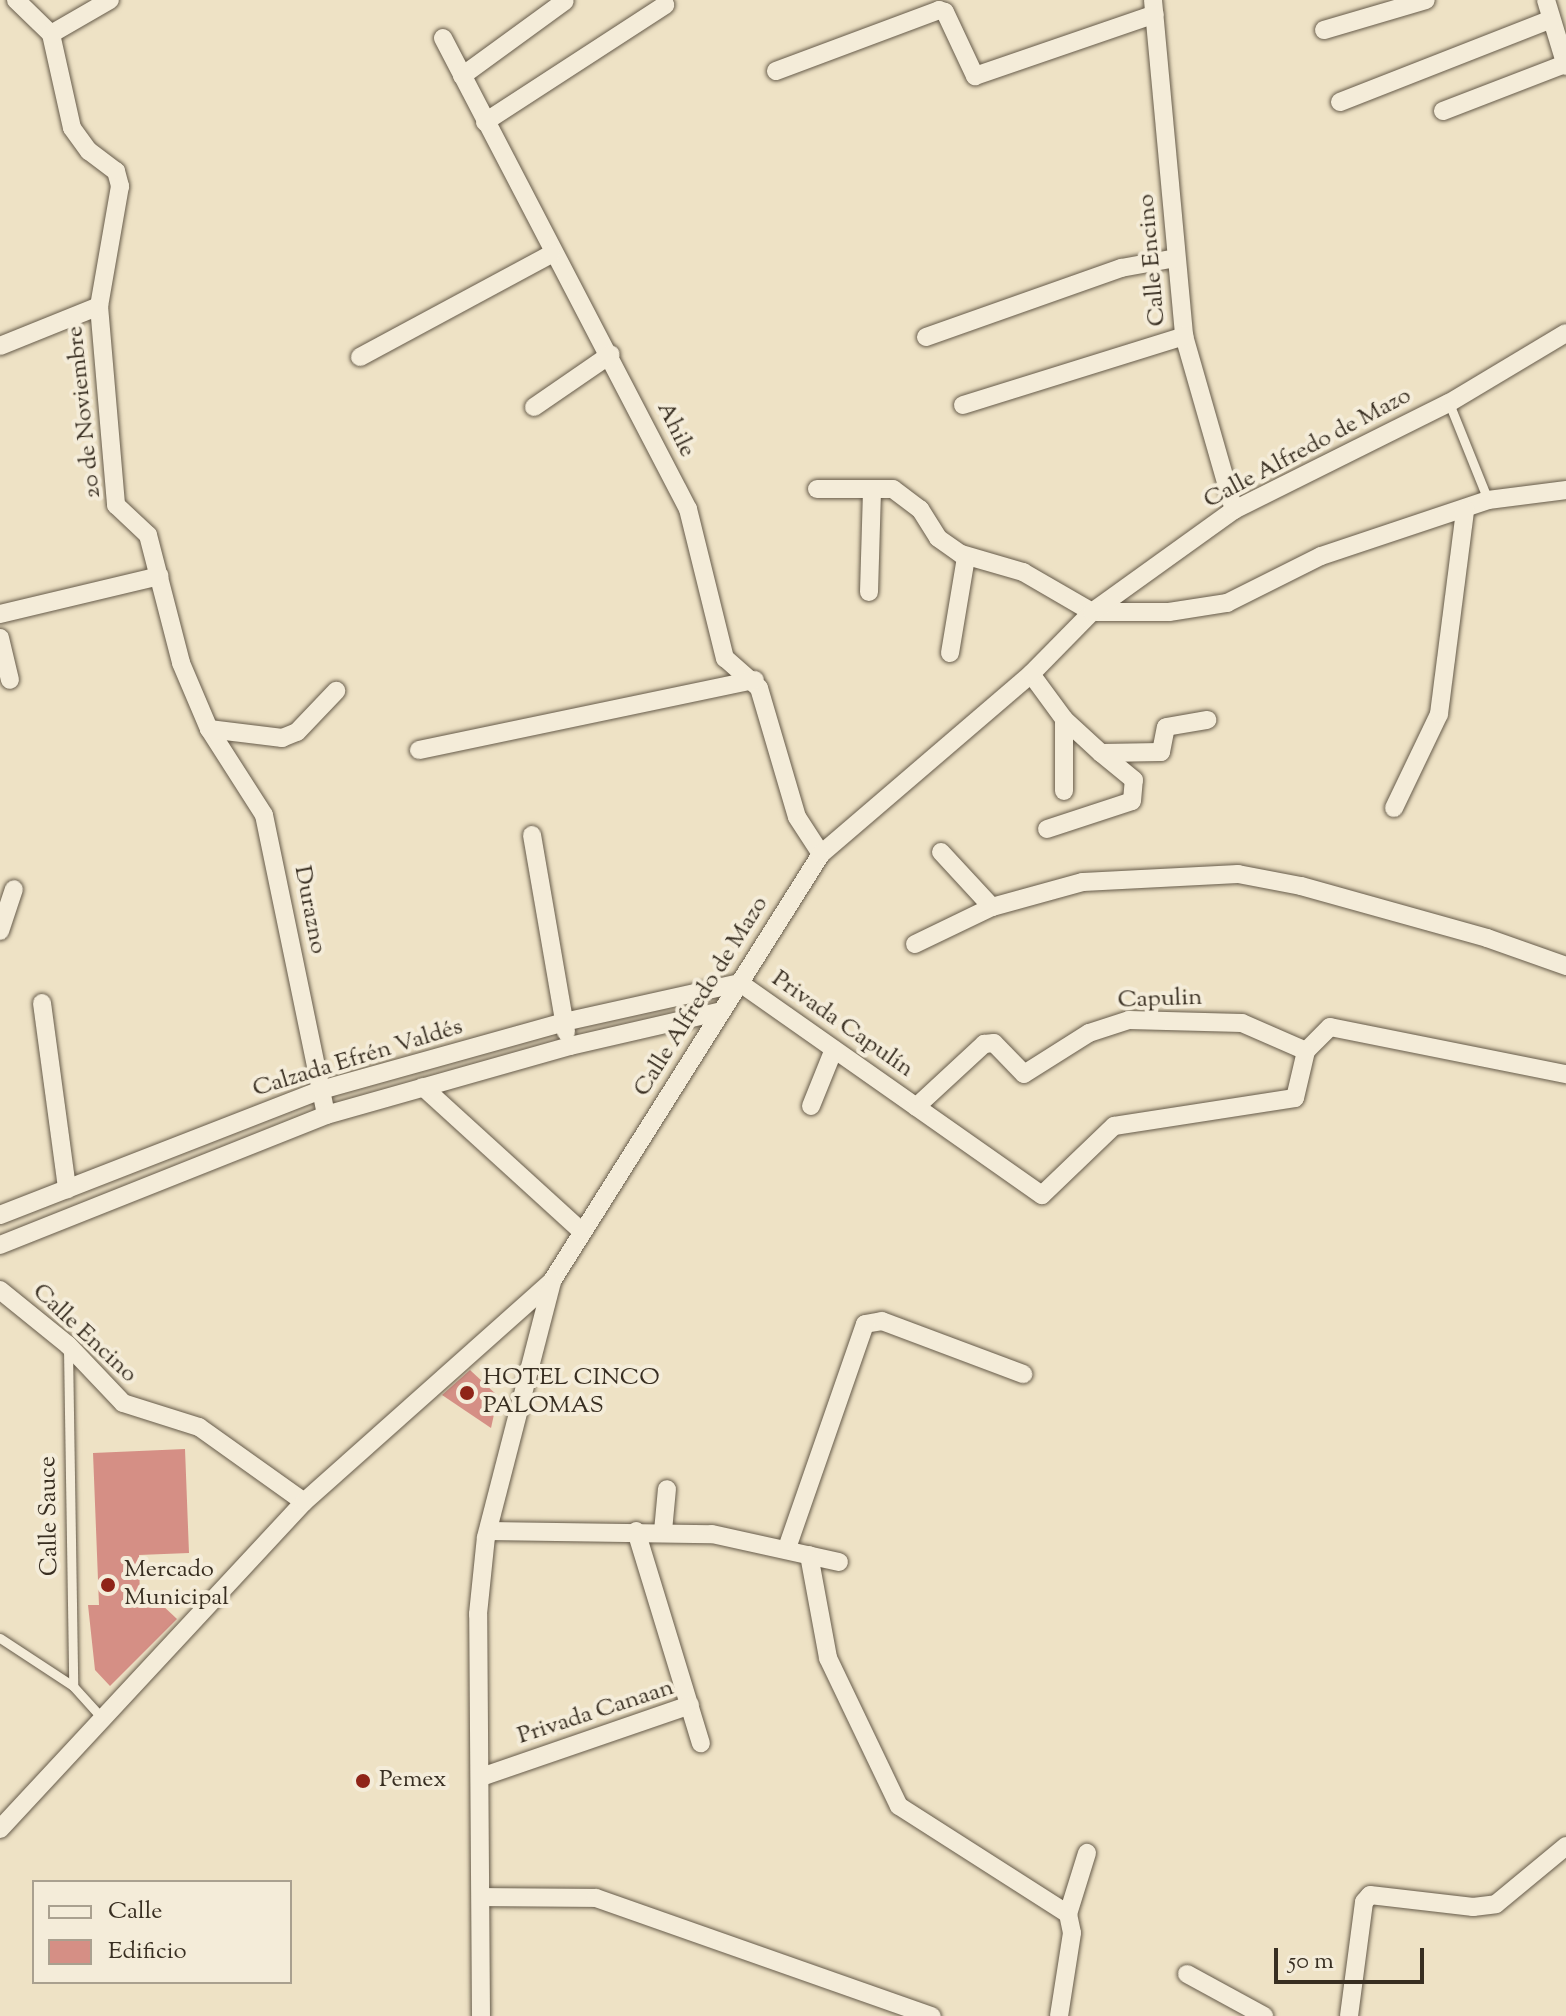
<!DOCTYPE html>
<html>
<head>
<meta charset="utf-8">
<style>
	body { margin:0 }
	#map { position:relative; width:1566px; height:2016px; overflow:hidden; background:#eee2c5; font-family:"Sorts Mill Goudy",serif }
	div>[style] { position:absolute }
	.building>* { inset:0; background:#d58f85 }
	.roads { filter:drop-shadow(0 0 2px #665b4a) drop-shadow(0 0 2px #665b4a) }
	.lane>* { height:9px; margin:-4.5px; padding:0 4.5px; transform-origin:4.5px; border-radius:4.5px; background:#f4ecd9 }
	.street>* { height:18px; margin:-9px; padding:0 9px; transform-origin:9px; border-radius:9px; background:#f4ecd9 }
	.dots>* { width:22px; height:22px; translate:-50% -50%; box-sizing:border-box; border:4px solid #f4ecd9; border-radius:50% }
	span { translate:-50% -50%; white-space:nowrap; text-align:center; line-height:1.15; -webkit-text-stroke:8px #f4ecd9; paint-order:stroke }
	.street-label { font-size:24px; color:#382e21 }
	.poi-label { font-size:24px; color:#382e21 }
	.left { translate:0 -50%; text-align:left }
	.legend { position:absolute; left:32px; top:1880px; width:260px; height:104px; box-sizing:border-box; background:#f4ecd9; border:2px solid #a9a08f; margin:0; padding:10px 14px; list-style:none; font-size:24px; color:#382e21 }
	.legend li { display:flex; align-items:center; gap:16px; height:40px }
	.legend b { width:40px; border:2px solid #a9a08f }
	.scale { position:absolute; left:1274px; top:1948px; width:150px; height:36px; box-sizing:border-box; border:4px solid #382e21; border-top:0; padding-left:10px; font-size:24px; line-height:28px; white-space:nowrap; color:#382e21; -webkit-text-stroke:6px #f4ecd9; paint-order:stroke }
</style>
</head>
<body>
<div id="map">
	<div class="building">
		<div style="clip-path:polygon(470px 1370px,498px 1396px,491px 1428px,442px 1395px)"></div>
		<div style="clip-path:polygon(185px 1449px,189px 1553px,139px 1555px,140px 1603px,160px 1603px,177px 1619px,110px 1686px,95px 1670px,88px 1605px,99px 1605px,93px 1453px)"></div>
	</div>
	<div class="roads">
		<div class="lane">
			<div style="left:1449px;top:403px;width:105px;rotate:68.1deg"></div>
			<div style="left:68px;top:1349px;width:337px;rotate:89.1deg"></div>
			<div style="left:0;top:1638px;width:87px;rotate:33.3deg"></div>
			<div style="left:73px;top:1686px;width:43px;rotate:47.8deg"></div>
		</div>
		<div class="street">
			<div style="left:16px;top:0;width:49px;rotate:44.2deg"></div>
			<div style="left:1153px;top:0;width:337px;rotate:84.7deg"></div>
			<div style="left:1184px;top:336px;width:181px;rotate:74deg"></div>
			<div style="left:1546px;top:0;width:69px;rotate:73.1deg"></div>
			<div style="left:1324px;top:30px;width:106px;rotate:-16.4deg"></div>
			<div style="left:51px;top:34px;width:96px;rotate:77.4deg"></div>
			<div style="left:72px;top:128px;width:29px;rotate:54deg"></div>
			<div style="left:89px;top:151px;width:34px;rotate:37deg"></div>
			<div style="left:116px;top:171px;width:16px;rotate:75deg"></div>
			<div style="left:120px;top:186px;width:122px;rotate:99.9deg"></div>
			<div style="left:99px;top:306px;width:200px;rotate:85.1deg"></div>
			<div style="left:116px;top:505px;width:44px;rotate:43.2deg"></div>
			<div style="left:148px;top:535px;width:132px;rotate:75.5deg"></div>
			<div style="left:181px;top:663px;width:72px;rotate:67deg"></div>
			<div style="left:209px;top:729px;width:102px;rotate:57.4deg"></div>
			<div style="left:264px;top:815px;width:306px;rotate:78.3deg"></div>
			<div style="left:51px;top:34px;width:68px;rotate:-30deg"></div>
			<div style="left:443px;top:38px;width:531px;rotate:62.52deg"></div>
			<div style="left:688px;top:509px;width:154px;rotate:76.1deg"></div>
			<div style="left:725px;top:658px;width:45px;rotate:41.4deg"></div>
			<div style="left:759px;top:688px;width:134px;rotate:73.6deg"></div>
			<div style="left:797px;top:817px;width:44px;rotate:57deg"></div>
			<div style="left:776px;top:71px;width:174px;rotate:-20.5deg"></div>
			<div style="left:939px;top:10px;width:6px;rotate:18deg"></div>
			<div style="left:945px;top:12px;width:71px;rotate:64.9deg"></div>
			<div style="left:975px;top:76px;width:190px;rotate:-19deg"></div>
			<div style="left:462px;top:76px;width:127px;rotate:-36.1deg"></div>
			<div style="left:1340px;top:102px;width:225px;rotate:-21.4deg"></div>
			<div style="left:1443px;top:111px;width:131px;rotate:-21.1deg"></div>
			<div style="left:485px;top:122px;width:215px;rotate:-33deg"></div>
			<div style="left:926px;top:337px;width:207px;rotate:-19.5deg"></div>
			<div style="left:1121px;top:268px;width:56px;rotate:-10.3deg"></div>
			<div style="left:0;top:346px;width:107px;rotate:-22deg"></div>
			<div style="left:360px;top:357px;width:217px;rotate:-28.3deg"></div>
			<div style="left:963px;top:405px;width:232px;rotate:-17.3deg"></div>
			<div style="left:534px;top:407px;width:93px;rotate:-34.5deg"></div>
			<div style="left:817px;top:489px;width:76px"></div>
			<div style="left:893px;top:489px;width:34px;rotate:37deg"></div>
			<div style="left:920px;top:509px;width:34px;rotate:58deg"></div>
			<div style="left:938px;top:538px;width:28px;rotate:35deg"></div>
			<div style="left:961px;top:554px;width:65px;rotate:16.2deg"></div>
			<div style="left:1023px;top:572px;width:80px;rotate:30.1deg"></div>
			<div style="left:1092px;top:612px;width:77px"></div>
			<div style="left:1169px;top:612px;width:59px;rotate:-8.8deg"></div>
			<div style="left:1227px;top:603px;width:105px;rotate:-26.6deg"></div>
			<div style="left:1321px;top:556px;width:176px;rotate:-18.5deg"></div>
			<div style="left:1488px;top:500px;width:79px;rotate:-7.3deg"></div>
			<div style="left:869px;top:592px;width:102px;rotate:-88.3deg"></div>
			<div style="left:0;top:614px;width:164px;rotate:-13.4deg"></div>
			<div style="left:0;top:638px;width:43px;rotate:76.6deg"></div>
			<div style="left:950px;top:653px;width:97px;rotate:-80.5deg"></div>
			<div style="left:1031px;top:674px;width:56px;rotate:53.7deg"></div>
			<div style="left:1064px;top:719px;width:72px;rotate:90deg"></div>
			<div style="left:1064px;top:719px;width:50px;rotate:42.6deg"></div>
			<div style="left:1101px;top:753px;width:60px;rotate:-1deg"></div>
			<div style="left:1161px;top:752px;width:25px;rotate:-79deg"></div>
			<div style="left:1166px;top:727px;width:42px;rotate:-9.7deg"></div>
			<div style="left:209px;top:729px;width:74px;rotate:7deg"></div>
			<div style="left:282px;top:738px;width:16px;rotate:-22deg"></div>
			<div style="left:297px;top:732px;width:57px;rotate:-46.4deg"></div>
			<div style="left:419px;top:750px;width:343px;rotate:-11.8deg"></div>
			<div style="left:1394px;top:808px;width:104px;rotate:-64.4deg"></div>
			<div style="left:1439px;top:714px;width:206px;rotate:-82.7deg"></div>
			<div style="left:1047px;top:829px;width:89px;rotate:-18.2deg"></div>
			<div style="left:1132px;top:801px;width:21px;rotate:-85deg"></div>
			<div style="left:1134px;top:780px;width:43px;rotate:-140.7deg"></div>
			<div style="left:532px;top:835px;width:200px;rotate:80.2deg"></div>
			<div style="left:941px;top:852px;width:75px;rotate:47.2deg"></div>
			<div style="left:0;top:931px;width:44px;rotate:-71.6deg"></div>
			<div style="left:915px;top:944px;width:85px;rotate:-25.7deg"></div>
			<div style="left:992px;top:907px;width:94px;rotate:-15.4deg"></div>
			<div style="left:1083px;top:882px;width:155px;rotate:-3deg"></div>
			<div style="left:1238px;top:874px;width:64px;rotate:10.8deg"></div>
			<div style="left:1301px;top:886px;width:193px;rotate:15.6deg"></div>
			<div style="left:1487px;top:938px;width:84px;rotate:19.5deg"></div>
			<div style="left:740px;top:983px;width:369px;rotate:35.1deg"></div>
			<div style="left:1042px;top:1195px;width:100px;rotate:-43.8deg"></div>
			<div style="left:1114px;top:1126px;width:183px;rotate:-8.8deg"></div>
			<div style="left:1295px;top:1098px;width:48px;rotate:-76.8deg"></div>
			<div style="left:1306px;top:1051px;width:34px;rotate:-45deg"></div>
			<div style="left:1330px;top:1027px;width:241px;rotate:11.3deg"></div>
			<div style="left:42px;top:1003px;width:188px;rotate:82.3deg"></div>
			<div style="left:423px;top:1087px;width:214px;rotate:42.3deg"></div>
			<div style="left:811px;top:1106px;width:61px;rotate:-68deg"></div>
			<div style="left:916px;top:1107px;width:93px;rotate:-42.8deg"></div>
			<div style="left:984px;top:1044px;width:10px;rotate:-6deg"></div>
			<div style="left:994px;top:1043px;width:43px;rotate:45.9deg"></div>
			<div style="left:1024px;top:1074px;width:77px;rotate:-32.2deg"></div>
			<div style="left:1089px;top:1033px;width:42px;rotate:-18deg"></div>
			<div style="left:1129px;top:1020px;width:113px;rotate:1.5deg"></div>
			<div style="left:1242px;top:1023px;width:70px;rotate:23.6deg"></div>
			<div style="left:0;top:1215px;width:344px;rotate:-21.3deg"></div>
			<div style="left:321px;top:1090px;width:252px;rotate:-15.6deg"></div>
			<div style="left:564px;top:1022px;width:180px;rotate:-12.5deg"></div>
			<div style="left:0;top:1245px;width:351px;rotate:-21.7deg"></div>
			<div style="left:326px;top:1115px;width:254px;rotate:-15.8deg"></div>
			<div style="left:570px;top:1046px;width:156px;rotate:-13deg"></div>
			<div style="left:0;top:1290px;width:87px;rotate:39deg"></div>
			<div style="left:68px;top:1345px;width:80px;rotate:46.5deg"></div>
			<div style="left:123px;top:1403px;width:80px;rotate:17.5deg"></div>
			<div style="left:199px;top:1427px;width:129px;rotate:35.5deg"></div>
			<div style="left:488px;top:1531px;width:224px;rotate:0.8deg"></div>
			<div style="left:712px;top:1534px;width:130px;rotate:12.4deg"></div>
			<div style="left:636px;top:1531px;width:222px;rotate:73deg"></div>
			<div style="left:663px;top:1531px;width:42px;rotate:-84.6deg"></div>
			<div style="left:787px;top:1548px;width:237px;rotate:-70.8deg"></div>
			<div style="left:865px;top:1324px;width:17px;rotate:-10deg"></div>
			<div style="left:882px;top:1321px;width:151px;rotate:20.6deg"></div>
			<div style="left:809px;top:1555px;width:105px;rotate:79.5deg"></div>
			<div style="left:828px;top:1658px;width:164px;rotate:64.4deg"></div>
			<div style="left:899px;top:1806px;width:201px;rotate:32.6deg"></div>
			<div style="left:1068px;top:1914px;width:19px;rotate:78deg"></div>
			<div style="left:1072px;top:1933px;width:84px;rotate:98.9deg"></div>
			<div style="left:481px;top:1777px;width:221px;rotate:-19deg"></div>
			<div style="left:0;top:1829px;width:446px;rotate:-47.1deg"></div>
			<div style="left:304px;top:1502px;width:332px;rotate:-41.7deg"></div>
			<div style="left:552px;top:1281px;width:505px;rotate:-57.79deg"></div>
			<div style="left:821px;top:854px;width:277px;rotate:-40.6deg"></div>
			<div style="left:1031px;top:674px;width:87px;rotate:-45.5deg"></div>
			<div style="left:1092px;top:612px;width:175px;rotate:-35.7deg"></div>
			<div style="left:1234px;top:510px;width:240px;rotate:-26.5deg"></div>
			<div style="left:1449px;top:403px;width:136px;rotate:-30.9deg"></div>
			<div style="left:483px;top:1897px;width:113px;rotate:0.5deg"></div>
			<div style="left:596px;top:1898px;width:356px;rotate:19.4deg"></div>
			<div style="left:1068px;top:1914px;width:64px;rotate:-72.7deg"></div>
			<div style="left:1187px;top:1974px;width:88px;rotate:28.6deg"></div>
			<div style="left:481px;top:2016px;width:402px;rotate:-90.4deg"></div>
			<div style="left:478px;top:1614px;width:77px;rotate:-84.1deg"></div>
			<div style="left:486px;top:1537px;width:264px;rotate:-75.5deg"></div>
			<div style="left:1349px;top:2016px;width:115px;rotate:-82.5deg"></div>
			<div style="left:1364px;top:1902px;width:9px;rotate:-49deg"></div>
			<div style="left:1370px;top:1895px;width:104px;rotate:6.6deg"></div>
			<div style="left:1473px;top:1907px;width:23px;rotate:-7deg"></div>
			<div style="left:1496px;top:1904px;width:91px;rotate:-39.6deg"></div>
		</div>
	</div>
	<div class="dots">
		<div style="left:467px;top:1393px;background:#8f2418"></div>
		<div style="left:108px;top:1585px;background:#8f2418"></div>
		<div style="left:363px;top:1781px;background:#8f2418"></div>
	</div>
	<div class="street-label">
		<span style="left:1153px;top:260px;rotate:-95deg">Calle Encino</span>
		<span style="left:85px;top:412px;rotate:-96deg">20 de Noviembre</span>
		<span style="left:675px;top:430px;rotate:64deg">Ahile</span>
		<span style="left:1308px;top:449px;rotate:-28deg">Calle Alfredo de Mazo</span>
		<span style="left:309px;top:910px;rotate:79deg">Durazno</span>
		<span style="left:702px;top:997px;rotate:-58deg">Calle Alfredo de Mazo</span>
		<span style="left:1160px;top:1000px;rotate:-2deg">Capulin</span>
		<span style="left:842px;top:1025px;rotate:35deg">Privada Capulín</span>
		<span style="left:358px;top:1059px;rotate:-17deg">Calzada Efrén Valdés</span>
		<span style="left:84px;top:1334px;rotate:43deg">Calle Encino</span>
		<span style="left:50px;top:1516px;rotate:-91deg">Calle Sauce</span>
		<span style="left:596px;top:1713px;rotate:-18deg">Privada Canaan</span>
	</div>
	<div class="poi-label">
		<span class="left" style="left:483px;top:1393px">HOTEL CINCO<br>PALOMAS</span>
		<span class="left" style="left:124px;top:1585px">Mercado<br>Municipal</span>
		<span class="left" style="left:379px;top:1781px">Pemex</span>
	</div>
	<ul class="legend">
	<li><b style="height:10px;background:#f4ecd9"></b>Calle</li>
	<li><b style="height:22px;background:#d58f85"></b>Edificio</li>
	</ul>
	<div class="scale">50 m</div>
</div>
</body>
</html>
